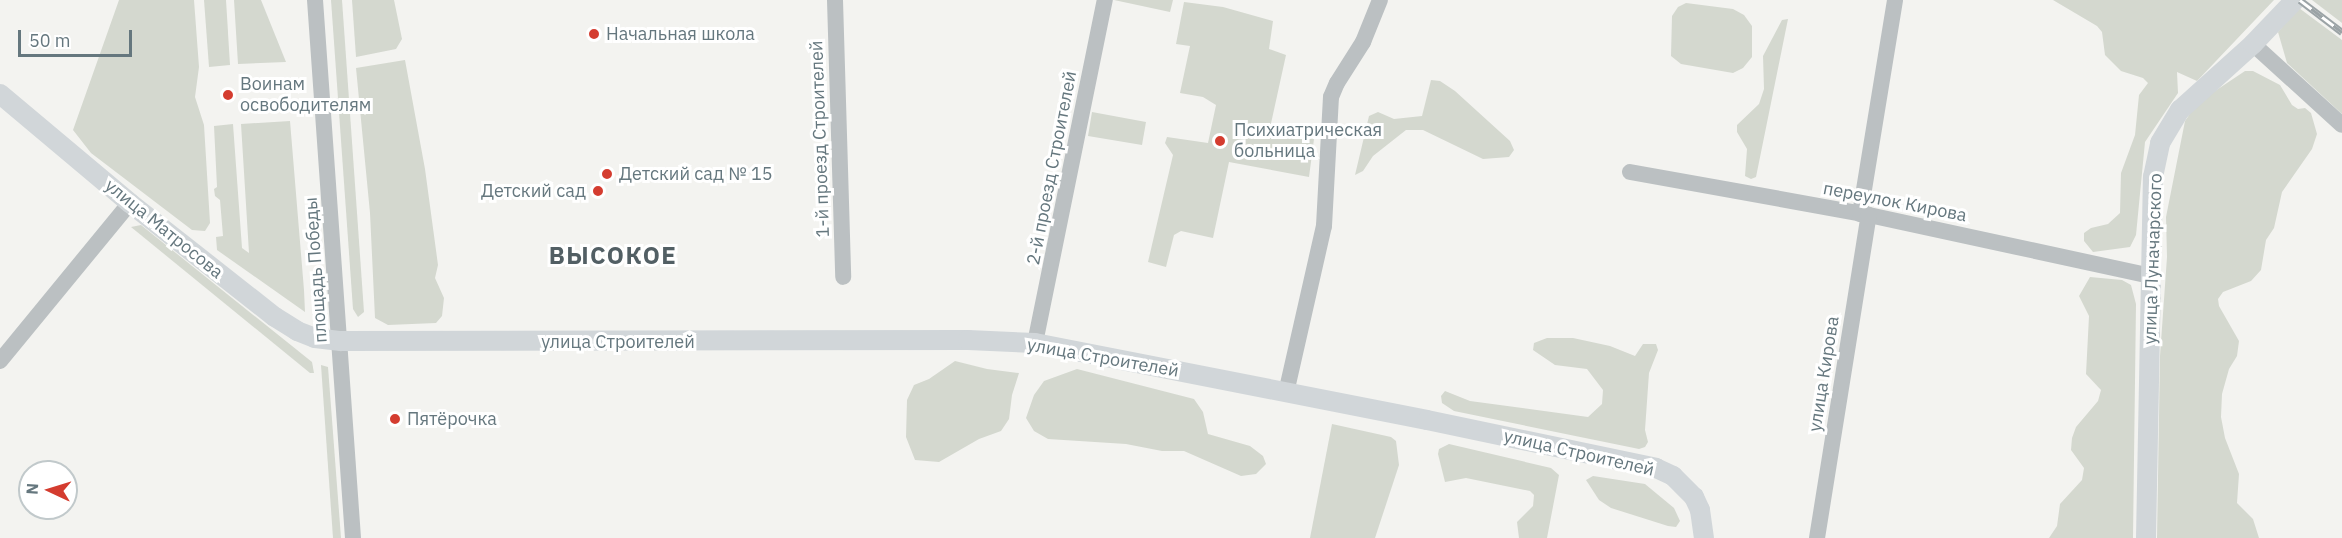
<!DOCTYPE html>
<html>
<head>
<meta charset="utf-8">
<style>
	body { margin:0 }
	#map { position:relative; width:2342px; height:538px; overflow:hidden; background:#f3f3f0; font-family:"IBM Plex Sans",sans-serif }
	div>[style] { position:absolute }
	.green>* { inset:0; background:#d4d8cf }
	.minor>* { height:16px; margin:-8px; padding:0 8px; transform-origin:8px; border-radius:8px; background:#bbc0c2 }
	.major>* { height:20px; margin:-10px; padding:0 10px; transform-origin:10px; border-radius:10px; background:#d1d6d9 }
	.rail>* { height:7px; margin-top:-3.5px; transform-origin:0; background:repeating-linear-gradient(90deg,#fff 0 14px,#9ba3a6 0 28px); box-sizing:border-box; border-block:2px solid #9ba3a6 }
	.dots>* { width:16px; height:16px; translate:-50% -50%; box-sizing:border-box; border:3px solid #fff; border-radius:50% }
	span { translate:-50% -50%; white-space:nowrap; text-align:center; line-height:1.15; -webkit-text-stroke:6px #fff; paint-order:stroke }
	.poi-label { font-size:18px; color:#65777e }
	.left { translate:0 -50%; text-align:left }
	.right { translate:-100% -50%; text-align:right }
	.street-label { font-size:18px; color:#65777e }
	.district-label { font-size:24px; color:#525f64; font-weight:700; letter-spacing:1.5px }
	.north { position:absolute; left:18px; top:460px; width:60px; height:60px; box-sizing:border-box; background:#fff; border:2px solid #c1c9cb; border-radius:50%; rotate:274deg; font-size:16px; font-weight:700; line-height:24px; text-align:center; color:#65777e }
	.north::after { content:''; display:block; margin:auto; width:21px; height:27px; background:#d43c2f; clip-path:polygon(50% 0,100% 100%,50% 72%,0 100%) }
	.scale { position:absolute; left:18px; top:30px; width:114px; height:27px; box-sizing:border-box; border:3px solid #65777e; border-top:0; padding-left:8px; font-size:18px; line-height:21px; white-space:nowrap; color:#65777e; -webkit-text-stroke:4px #fff; paint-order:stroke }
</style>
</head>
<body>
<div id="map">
	<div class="green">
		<div style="clip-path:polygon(119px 0,194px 0,199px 67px,195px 97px,204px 125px,210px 223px,205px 231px,192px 230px,91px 153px,73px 130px)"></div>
		<div style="clip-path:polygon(204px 0,226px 0,230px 65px,209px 67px)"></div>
		<div style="clip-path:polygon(234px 0,261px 0,286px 62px,238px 64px)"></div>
		<div style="clip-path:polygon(331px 0,342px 0,364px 312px,358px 317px,353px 309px)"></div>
		<div style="clip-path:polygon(352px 0,394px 0,402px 39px,396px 49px,356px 57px)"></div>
		<div style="clip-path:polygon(1114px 0,1173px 0,1170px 12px)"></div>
		<div style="clip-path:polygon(2053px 0,2274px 0,2197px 81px,2177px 72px,2178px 93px,2145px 142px,2136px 235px,2130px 247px,2093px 252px,2084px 241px,2084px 233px,2091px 228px,2108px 224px,2120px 213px,2121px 173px,2135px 135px,2139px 95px,2148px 83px,2143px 78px,2121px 71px,2105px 55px,2102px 32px,2097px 26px)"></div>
		<div style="clip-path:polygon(2312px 0,2342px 0,2342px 23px)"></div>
		<div style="clip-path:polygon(1184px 2px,1223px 7px,1273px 21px,1269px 49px,1286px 55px,1270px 128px,1314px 139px,1309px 177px,1229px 162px,1213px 238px,1181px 231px,1174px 235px,1166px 267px,1148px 262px,1173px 155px,1165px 143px,1167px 137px,1208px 143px,1216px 105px,1203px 97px,1180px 93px,1190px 46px,1176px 44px)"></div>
		<div style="clip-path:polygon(1686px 3px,1733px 9px,1744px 15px,1752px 26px,1752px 57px,1743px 68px,1733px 73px,1681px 64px,1671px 56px,1672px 16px,1678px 7px)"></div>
		<div style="clip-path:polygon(2299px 8px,2342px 40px,2342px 114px,2287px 63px,2278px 32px)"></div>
		<div style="clip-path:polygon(1788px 19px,1756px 177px,1751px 179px,1745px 176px,1747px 149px,1737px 132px,1737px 125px,1759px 104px,1764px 89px,1763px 56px,1782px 20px)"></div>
		<div style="clip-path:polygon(405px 60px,425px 169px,438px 265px,435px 278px,444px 298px,442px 316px,436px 323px,388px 325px,375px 318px,370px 213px,356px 68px)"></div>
		<div style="clip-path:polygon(2245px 71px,2253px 71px,2280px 85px,2292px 105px,2298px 109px,2305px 108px,2311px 113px,2317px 134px,2312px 149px,2282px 192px,2274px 228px,2266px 240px,2261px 270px,2251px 281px,2223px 292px,2218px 299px,2219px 306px,2239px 341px,2237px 356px,2229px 369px,2222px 394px,2221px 417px,2225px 438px,2239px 474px,2237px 503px,2253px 519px,2259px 538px,2157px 538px,2160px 356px,2167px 257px,2166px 217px,2185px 121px,2194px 108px,2212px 93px)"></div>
		<div style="clip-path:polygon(1431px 80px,1440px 81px,1455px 91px,1510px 141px,1514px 150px,1509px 157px,1483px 159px,1423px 130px,1406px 130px,1373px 156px,1363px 171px,1355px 175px,1369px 116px,1378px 112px,1394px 119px,1422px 116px)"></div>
		<div style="clip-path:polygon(1092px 112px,1146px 122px,1142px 145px,1088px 136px)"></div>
		<div style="clip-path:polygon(290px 121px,304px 290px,305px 312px,217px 250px,216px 237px,223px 236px,220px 200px,215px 196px,214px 189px,217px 187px,214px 126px,233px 124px,242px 248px,249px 253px,241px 124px)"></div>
		<div style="clip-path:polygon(141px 225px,312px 362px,314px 373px,310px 373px,131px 227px)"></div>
		<div style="clip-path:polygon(2090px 277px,2122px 280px,2131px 285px,2136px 304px,2133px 538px,2049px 538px,2057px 526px,2060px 504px,2082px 480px,2084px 468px,2071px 450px,2072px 438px,2076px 427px,2098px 401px,2101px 390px,2086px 374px,2089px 316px,2079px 296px)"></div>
		<div style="clip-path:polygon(1547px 338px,1573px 338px,1610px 346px,1635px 356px,1643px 344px,1656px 344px,1658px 350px,1649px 373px,1645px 430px,1648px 442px,1645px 447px,1639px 449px,1454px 411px,1442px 403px,1441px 396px,1445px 391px,1470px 401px,1588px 417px,1602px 404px,1603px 390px,1587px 369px,1555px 365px,1533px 350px,1534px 343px)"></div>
		<div style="clip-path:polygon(955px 361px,987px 369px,1019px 373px,1012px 395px,1009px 419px,1001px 431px,979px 439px,939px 462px,915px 460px,906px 437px,907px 400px,914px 385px,929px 379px)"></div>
		<div style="clip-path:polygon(321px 365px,328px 367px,341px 538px,333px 538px)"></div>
		<div style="clip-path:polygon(1077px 369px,1194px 399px,1203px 412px,1208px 434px,1250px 446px,1263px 456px,1266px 464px,1256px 474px,1241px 476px,1184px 451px,1162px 451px,1126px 444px,1048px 439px,1034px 431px,1026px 418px,1034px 395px,1044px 381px)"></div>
		<div style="clip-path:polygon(1332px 424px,1391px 437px,1396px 441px,1399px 465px,1375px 538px,1310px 538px)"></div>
		<div style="clip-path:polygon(1449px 444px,1551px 468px,1559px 475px,1547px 538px,1519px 538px,1517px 522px,1533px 506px,1534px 495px,1530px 491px,1466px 478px,1445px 482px,1438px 454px,1439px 449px)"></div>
		<div style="clip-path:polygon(1593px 476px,1645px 484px,1674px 508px,1680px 521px,1676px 527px,1668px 526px,1611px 508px,1599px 500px,1586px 480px)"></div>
	</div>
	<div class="minor">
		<div style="left:315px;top:0;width:539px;rotate:85.96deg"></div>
		<div style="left:835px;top:0;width:277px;rotate:88.3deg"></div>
		<div style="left:2253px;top:44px;width:120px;rotate:42.3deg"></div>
		<div style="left:1630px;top:172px;width:243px;rotate:10.2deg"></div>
		<div style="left:1869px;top:215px;width:289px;rotate:12.2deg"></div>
		<div style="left:1860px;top:214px;width:217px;rotate:-80.7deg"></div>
		<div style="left:1035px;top:343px;width:350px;rotate:-78.5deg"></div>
		<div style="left:0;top:361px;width:205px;rotate:-50.6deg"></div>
		<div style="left:1286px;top:393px;width:171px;rotate:-77.2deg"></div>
		<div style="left:1324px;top:226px;width:129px;rotate:-86.9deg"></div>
		<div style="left:1331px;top:97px;width:15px;rotate:-67deg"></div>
		<div style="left:1337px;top:83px;width:49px;rotate:-57.6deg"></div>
		<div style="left:1363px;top:42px;width:45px;rotate:-68deg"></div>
		<div style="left:1817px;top:538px;width:327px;rotate:-80.9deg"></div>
	</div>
	<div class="major">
		<div style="left:0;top:94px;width:170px;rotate:40deg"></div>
		<div style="left:130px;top:203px;width:184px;rotate:38.2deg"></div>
		<div style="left:275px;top:317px;width:26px;rotate:32deg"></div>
		<div style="left:297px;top:331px;width:19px;rotate:21deg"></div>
		<div style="left:315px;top:338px;width:26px;rotate:7deg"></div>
		<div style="left:341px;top:341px;width:627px;rotate:-0.09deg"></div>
		<div style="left:968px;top:340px;width:67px;rotate:2.6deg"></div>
		<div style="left:1035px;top:343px;width:399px;rotate:11.1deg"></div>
		<div style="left:1427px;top:420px;width:234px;rotate:11.8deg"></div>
		<div style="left:1656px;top:468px;width:19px;rotate:25deg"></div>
		<div style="left:1673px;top:476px;width:30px;rotate:45deg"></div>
		<div style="left:1694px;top:497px;width:14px;rotate:65deg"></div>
		<div style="left:1700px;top:510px;width:28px;rotate:82deg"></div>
		<div style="left:2146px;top:538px;width:361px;rotate:-88.9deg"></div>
		<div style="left:2153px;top:177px;width:35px;rotate:-78deg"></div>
		<div style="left:2160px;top:143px;width:39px;rotate:-59deg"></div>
		<div style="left:2180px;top:110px;width:98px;rotate:-42.1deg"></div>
		<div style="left:2253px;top:44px;width:61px;rotate:-46.3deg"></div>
	</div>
	<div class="rail">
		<div style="left:2300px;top:0;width:53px;rotate:37.3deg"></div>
	</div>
	<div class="dots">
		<div style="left:594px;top:34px;background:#d43c2f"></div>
		<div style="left:228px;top:95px;background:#d43c2f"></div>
		<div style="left:1220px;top:141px;background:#d43c2f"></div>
		<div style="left:607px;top:174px;background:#d43c2f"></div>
		<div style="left:598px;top:191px;background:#d43c2f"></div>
		<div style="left:395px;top:419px;background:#d43c2f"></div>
	</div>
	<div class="poi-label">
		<span class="left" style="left:606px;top:34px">Начальная школа</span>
		<span class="left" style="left:240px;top:95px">Воинам<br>освободителям</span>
		<span class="left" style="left:1234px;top:141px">Психиатрическая<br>больница</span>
		<span class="left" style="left:619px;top:174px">Детский сад № 15</span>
		<span class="right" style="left:586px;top:191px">Детский сад</span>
		<span class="left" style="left:407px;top:419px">Пятёрочка</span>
	</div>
	<div class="street-label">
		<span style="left:820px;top:139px;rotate:-92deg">1-й проезд Строителей</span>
		<span style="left:1052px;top:168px;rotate:-79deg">2-й проезд Строителей</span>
		<span style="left:1895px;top:202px;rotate:11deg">переулок Кирова</span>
		<span style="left:164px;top:229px;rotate:39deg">улица Матросова</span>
		<span style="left:2153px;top:259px;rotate:-88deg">улица Луначарского</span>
		<span style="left:316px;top:270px;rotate:-94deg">площадь Победы</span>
		<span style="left:618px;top:342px">улица Строителей</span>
		<span style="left:1103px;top:358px;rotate:10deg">улица Строителей</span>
		<span style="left:1824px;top:374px;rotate:-81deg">улица Кирова</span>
		<span style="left:1579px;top:453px;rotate:13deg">улица Строителей</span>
	</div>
	<div class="district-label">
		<span style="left:613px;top:256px">ВЫСОКОЕ</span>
	</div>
	<div class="north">N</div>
	<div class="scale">50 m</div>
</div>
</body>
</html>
